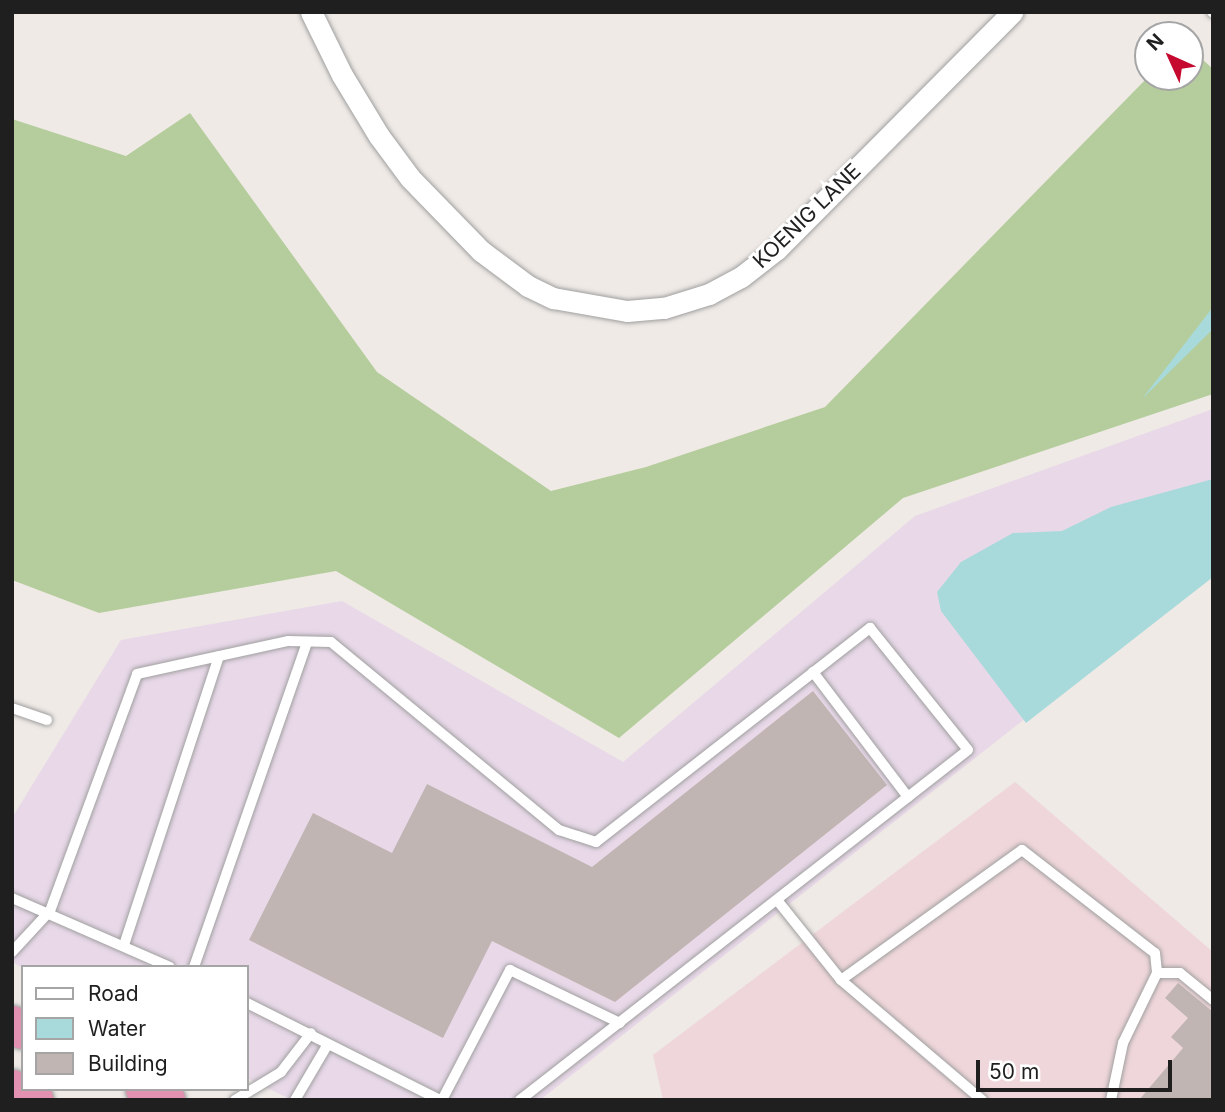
<!DOCTYPE html>
<html>
<head>
<meta charset="utf-8">
<style>
	body { margin:0 }
	#map { position:relative; width:1225px; height:1112px; overflow:hidden; background:#efeae6; font-family:Inter,sans-serif }
	div>[style] { position:absolute }
	.commercial>* { inset:0; background:#efd6da }
	.industrial>* { inset:0; background:#e8d8e8 }
	.forest>* { inset:0; background:#b5cd9c }
	.water>* { inset:0; background:#a8dadb }
	.building>* { inset:0; background:#c0b5b2 }
	.roads { filter:drop-shadow(0 0 2px #a0a0a0) drop-shadow(0 0 2px #a0a0a0) }
	.lane>* { height:10px; margin:-5px; padding:0 5px; transform-origin:5px; border-radius:5px; background:#fff }
	.street>* { height:21px; margin:-10.5px; padding:0 10.5px; transform-origin:10.5px; border-radius:10.5px; background:#fff }
	.highway>* { height:38px; margin:-19px; padding:0 19px; transform-origin:19px; border-radius:19px; background:#e391b1 }
	span { translate:-50% -50%; white-space:nowrap; text-align:center; line-height:1.15; -webkit-text-stroke:6px #fff; paint-order:stroke }
	.street-label { font-size:21px; color:#1f1f1f }
	.frame { position:absolute; inset:0; border:14px solid #1f1f1f; pointer-events:none }
	.legend { position:absolute; left:21px; top:965px; width:228px; height:126px; box-sizing:border-box; background:#fff; border:2px solid #a5a5a5; margin:0; padding:9px 12px; list-style:none; font-size:21px; color:#1f1f1f }
	.legend li { display:flex; align-items:center; gap:14px; height:35px }
	.legend b { width:35px; border:2px solid #a5a5a5 }
	.north { position:absolute; left:1134px; top:21px; width:70px; height:70px; box-sizing:border-box; background:#fff; border:2px solid #a5a5a5; border-radius:50%; rotate:315deg; font-size:19px; font-weight:700; line-height:28px; text-align:center; color:#1f1f1f }
	.north::after { content:''; display:block; margin:auto; width:24px; height:32px; background:#c5092f; clip-path:polygon(50% 0,100% 100%,50% 72%,0 100%) }
	.scale { position:absolute; left:976px; top:1060px; width:196px; height:32px; box-sizing:border-box; border:4px solid #1f1f1f; border-top:0; padding-left:9px; font-size:21px; line-height:24px; white-space:nowrap; color:#1f1f1f; -webkit-text-stroke:5px #fff; paint-order:stroke }
</style>
</head>
<body>
<div id="map">
	<div class="commercial">
		<div style="clip-path:polygon(1015px 782px,1213px 952px,1213px 1100px,663px 1100px,653px 1055px)"></div>
	</div>
	<div class="industrial">
		<div style="clip-path:polygon(1213px 409px,1213px 571px,540px 1100px,292px 1100px,247px 1078px,247px 967px,23px 968px,12px 962px,12px 818px,121px 640px,342px 601px,623px 762px,915px 516px)"></div>
	</div>
	<div class="forest">
		<div style="clip-path:polygon(1190px 48px,1213px 69px,1213px 394px,903px 498px,619px 738px,336px 571px,99px 613px,12px 580px,12px 119px,126px 156px,190px 113px,377px 372px,551px 491px,646px 467px,825px 407px,1148px 77px,1190px 77px)"></div>
	</div>
	<div class="water">
		<div style="clip-path:polygon(1213px 307px,1213px 329px,1142px 399px)"></div>
		<div style="clip-path:polygon(1213px 479px,1213px 577px,1026px 723px,941px 611px,937px 592px,961px 562px,1013px 533px,1062px 531px,1111px 507px)"></div>
	</div>
	<div class="building">
		<div style="clip-path:polygon(813px 691px,887px 785px,615px 1002px,492px 941px,443px 1038px,249px 940px,313px 813px,392px 853px,427px 784px,592px 867px)"></div>
		<div style="clip-path:polygon(1178px 983px,1213px 1012px,1213px 1100px,1139px 1100px,1183px 1048px,1171px 1037px,1188px 1018px,1165px 998px)"></div>
	</div>
	<div class="roads">
		<div class="lane">
			<div style="left:1212px;top:12px;width:1px;rotate:45deg"></div>
			<div style="left:813px;top:672px;width:157px;rotate:52.8deg"></div>
			<div style="left:12px;top:708px;width:37px;rotate:19deg"></div>
			<div style="left:12px;top:898px;width:172px;rotate:23.6deg"></div>
			<div style="left:777px;top:900px;width:102px;rotate:51.3deg"></div>
			<div style="left:841px;top:980px;width:185px;rotate:40.4deg"></div>
			<div style="left:124px;top:945px;width:304px;rotate:-71.8deg"></div>
			<div style="left:12px;top:952px;width:56px;rotate:-47.2deg"></div>
			<div style="left:50px;top:911px;width:252px;rotate:-69.8deg"></div>
			<div style="left:137px;top:674px;width:155px;rotate:-12.3deg"></div>
			<div style="left:288px;top:641px;width:43px;rotate:1.3deg"></div>
			<div style="left:331px;top:642px;width:296px;rotate:39.5deg"></div>
			<div style="left:559px;top:830px;width:39px;rotate:18deg"></div>
			<div style="left:596px;top:842px;width:348px;rotate:-38deg"></div>
			<div style="left:870px;top:628px;width:156px;rotate:51.2deg"></div>
			<div style="left:968px;top:750px;width:569px;rotate:142deg"></div>
			<div style="left:194px;top:967px;width:344px;rotate:-70.8deg"></div>
			<div style="left:841px;top:980px;width:223px;rotate:-35.7deg"></div>
			<div style="left:1022px;top:850px;width:168px;rotate:37.8deg"></div>
			<div style="left:1155px;top:953px;width:20px;rotate:84deg"></div>
			<div style="left:247px;top:1003px;width:216px;rotate:26.7deg"></div>
			<div style="left:235px;top:1100px;width:54px;rotate:-31.3deg"></div>
			<div style="left:281px;top:1072px;width:49px;rotate:-52.4deg"></div>
			<div style="left:295px;top:1100px;width:65px;rotate:-59.5deg"></div>
			<div style="left:442px;top:1100px;width:147px;rotate:-62.4deg"></div>
			<div style="left:510px;top:970px;width:122px;rotate:25.7deg"></div>
			<div style="left:1111px;top:1100px;width:58px;rotate:-78.1deg"></div>
			<div style="left:1123px;top:1043px;width:78px;rotate:-64.1deg"></div>
			<div style="left:1157px;top:973px;width:23px"></div>
			<div style="left:1180px;top:973px;width:43px;rotate:39.3deg"></div>
		</div>
		<div class="street">
			<div style="left:311px;top:12px;width:70px;rotate:63.8deg"></div>
			<div style="left:342px;top:75px;width:71px;rotate:58.8deg"></div>
			<div style="left:379px;top:136px;width:52px;rotate:53.6deg"></div>
			<div style="left:410px;top:178px;width:102px;rotate:45.8deg"></div>
			<div style="left:481px;top:251px;width:59px;rotate:36.7deg"></div>
			<div style="left:528px;top:286px;width:28px;rotate:26deg"></div>
			<div style="left:553px;top:298px;width:75px;rotate:10deg"></div>
			<div style="left:627px;top:311px;width:37px;rotate:-5deg"></div>
			<div style="left:664px;top:308px;width:47px;rotate:-17.3deg"></div>
			<div style="left:709px;top:294px;width:36px;rotate:-28deg"></div>
			<div style="left:741px;top:277px;width:46px;rotate:-37.9deg"></div>
			<div style="left:777px;top:249px;width:334px;rotate:-45.2deg"></div>
		</div>
		<div class="highway">
			<div style="left:12px;top:1025px;width:12px;rotate:24deg"></div>
			<div style="left:12px;top:1089px;width:25px;rotate:26deg"></div>
			<div style="left:145px;top:1089px;width:24px;rotate:28deg"></div>
		</div>
	</div>
	<div class="street-label">
		<span style="left:807px;top:216px;rotate:-44deg">KOENIG LANE</span>
	</div>
	<div class="frame"></div>
	<ul class="legend">
	<li><b style="height:9px;background:#fff"></b>Road</li>
	<li><b style="height:19px;background:#a8dadb"></b>Water</li>
	<li><b style="height:19px;background:#c0b5b2"></b>Building</li>
	</ul>
	<div class="north">N</div>
	<div class="scale">50 m</div>
</div>
</body>
</html>
